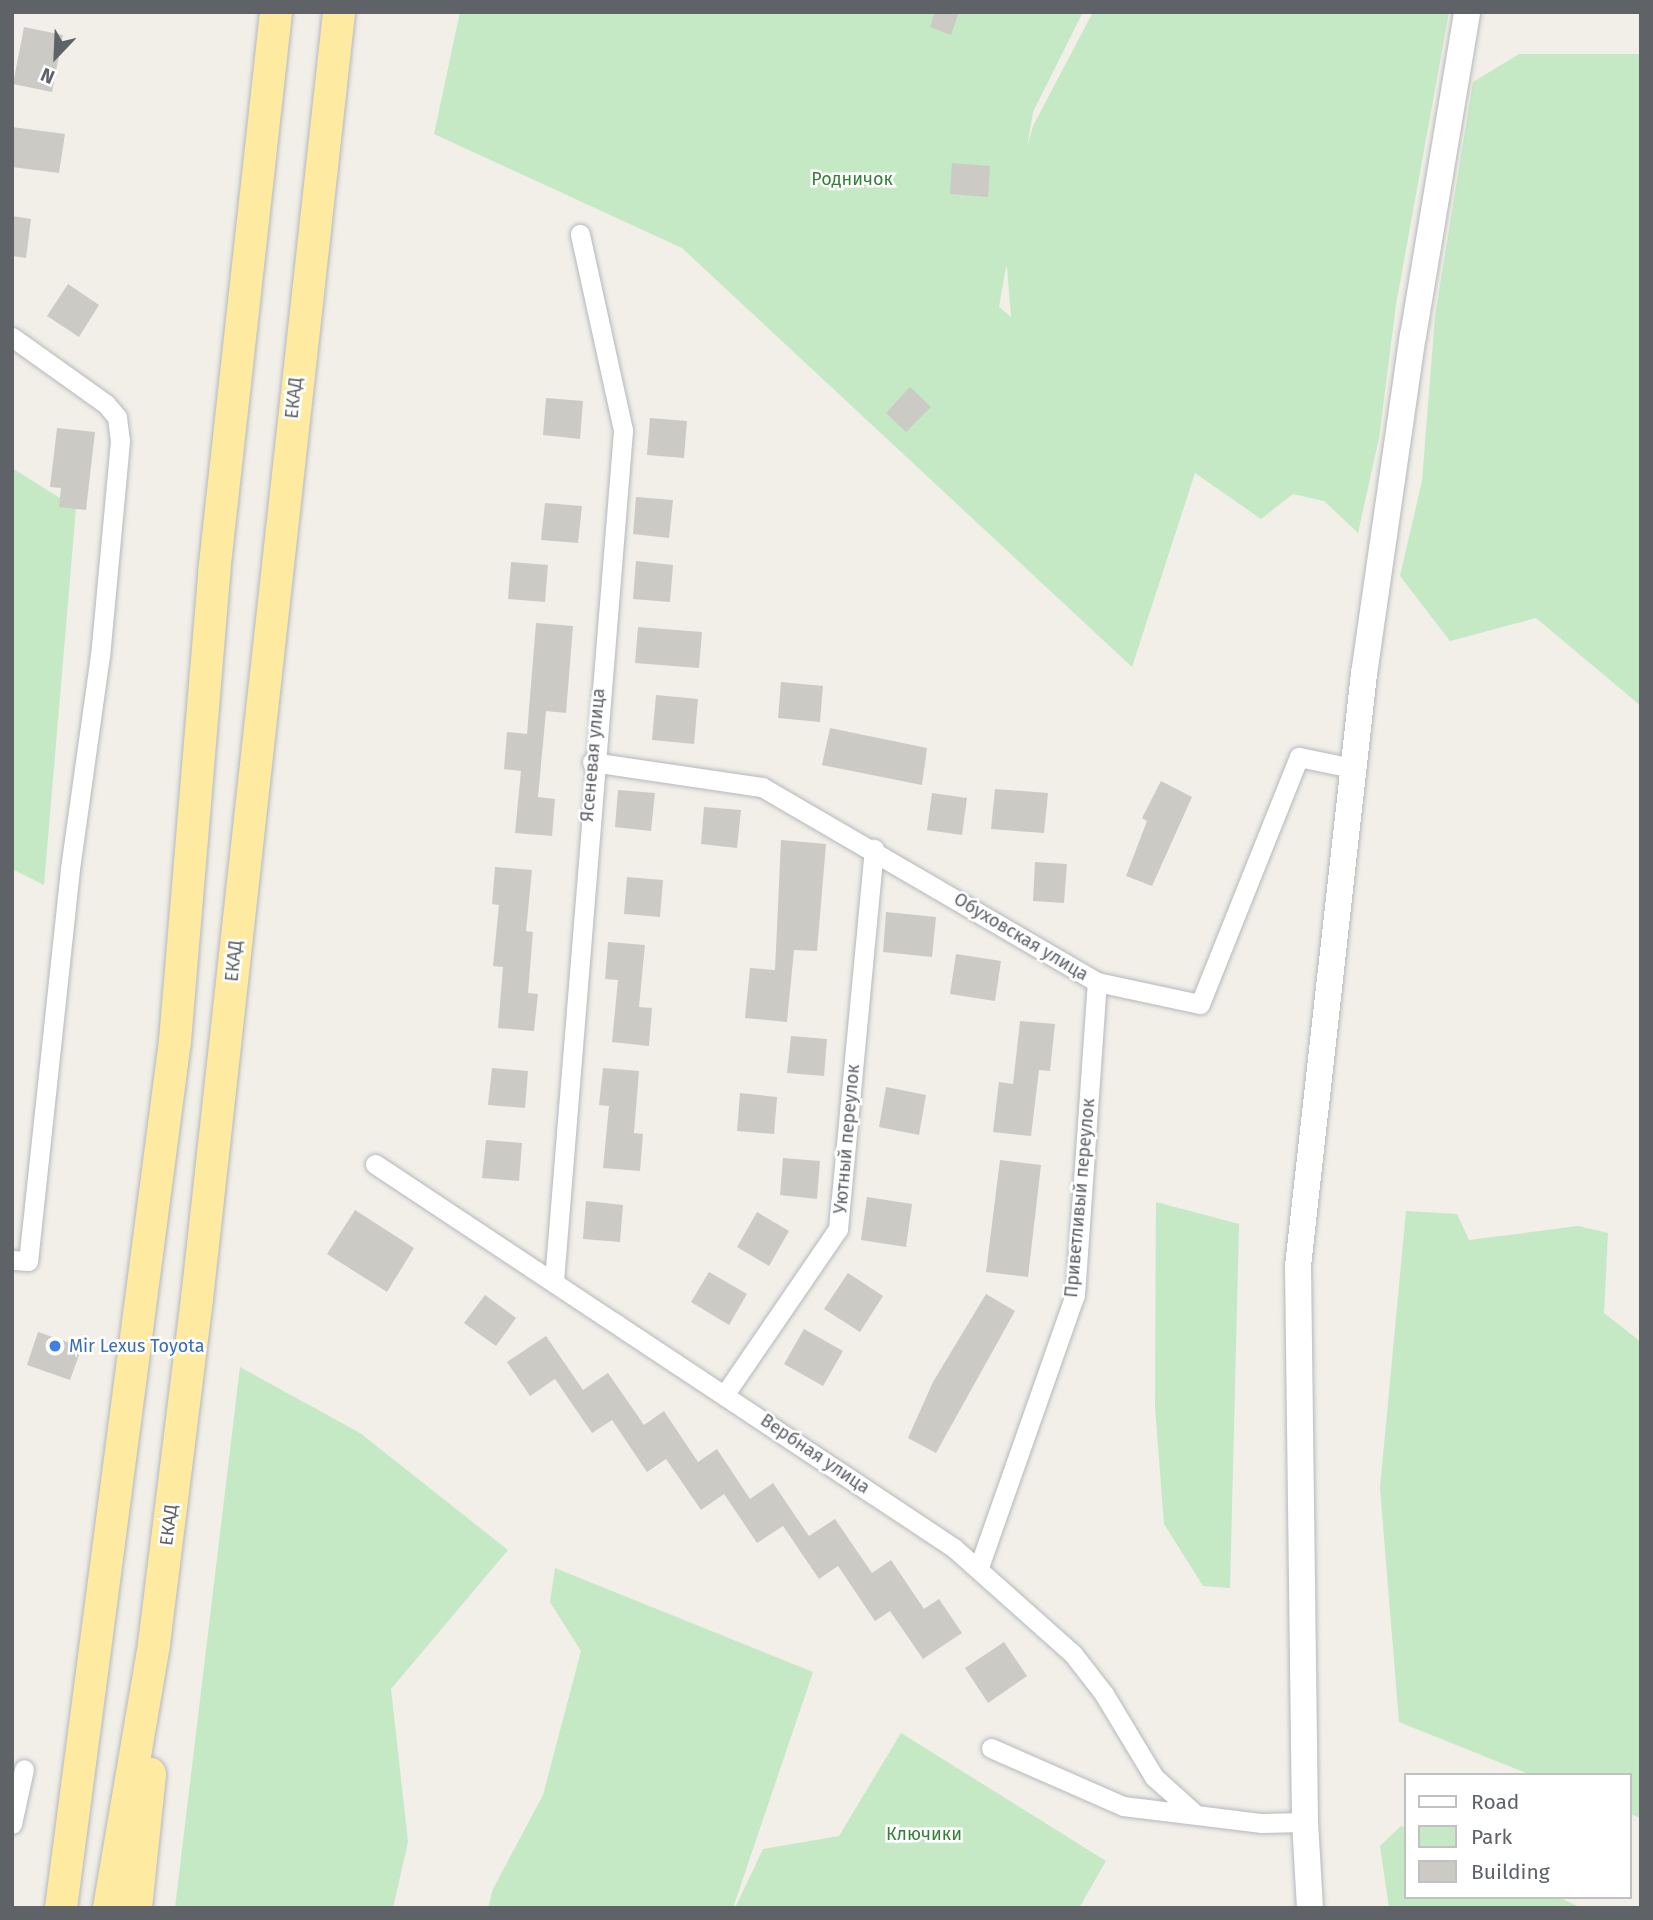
<!DOCTYPE html>
<html>
<head>
<meta charset="utf-8">
<style>
	body { margin:0 }
	#map { position:relative; width:1653px; height:1920px; overflow:hidden; background:#f1efe8; font-family:"Fira Sans",sans-serif }
	div>[style] { position:absolute }
	.green>* { inset:0; background:#c5e8c5 }
	.building>* { inset:0; background:#cccac5 }
	.roads { filter:drop-shadow(0 0 2px #b5b8bc) drop-shadow(0 0 2px #b5b8bc) }
	.minor>* { height:19px; margin:-9.5px; padding:0 9.5px; transform-origin:9.5px; border-radius:9.5px; background:#fff }
	.secondary>* { height:26px; margin:-13px; padding:0 13px; transform-origin:13px; border-radius:13px; background:#fff }
	.trunk>* { height:32px; margin:-16px; padding:0 16px; transform-origin:16px; border-radius:16px; background:#feeaa1 }
	.dots>* { width:19px; height:19px; translate:-50% -50%; box-sizing:border-box; border:4px solid #fff; border-radius:50% }
	span { translate:-50% -50%; white-space:nowrap; text-align:center; line-height:1.15; -webkit-text-stroke:5px #fff; paint-order:stroke }
	.park-label { font-size:18px; color:#348238 }
	.street-label { font-size:18px; color:#5f6368 }
	.shop-label { font-size:18px; color:#366cbe }
	.left { translate:0 -50%; text-align:left }
	.frame { position:absolute; inset:0; border:14px solid #5f6368; pointer-events:none }
	.legend { position:absolute; left:1404px; top:1773px; width:228px; height:126px; box-sizing:border-box; background:#fff; border:2px solid #bfc1c3; margin:0; padding:9px 12px; list-style:none; font-size:21px; color:#5f6368 }
	.legend li { display:flex; align-items:center; gap:14px; height:35px }
	.legend b { width:35px; border:2px solid #bfc1c3 }
	.north { position:absolute; left:21px; top:21px; width:70px; height:70px; -webkit-text-stroke:5px #fff; paint-order:stroke; rotate:203deg; font-size:19px; font-weight:700; line-height:28px; text-align:center; color:#5f6368 }
	.north::after { content:''; display:block; margin:auto; width:24px; height:32px; background:#5f6368; clip-path:polygon(50% 0,100% 100%,50% 72%,0 100%) }
</style>
</head>
<body>
<div id="map">
	<div class="green">
		<div style="clip-path:polygon(evenodd,460px 12px,1083px 12px,1033px 112px,1027px 147px,1033px 126px,1093px 12px,1449px 12px,1396px 305px,1379px 438px,1358px 533px,1324px 501px,1293px 494px,1261px 519px,1195px 473px,1132px 667px,682px 248px,434px 134px,460px 12px,1006px 267px,1007px 267px,1011px 317px,999px 307px,1006px 267px)"></div>
		<div style="clip-path:polygon(1519px 54px,1641px 54px,1641px 706px,1536px 618px,1450px 641px,1400px 576px,1422px 481px,1435px 316px,1473px 82px)"></div>
		<div style="clip-path:polygon(12px 468px,76px 508px,44px 885px,12px 869px)"></div>
		<div style="clip-path:polygon(1156px 1202px,1239px 1224px,1230px 1588px,1203px 1586px,1164px 1524px,1155px 1407px)"></div>
		<div style="clip-path:polygon(1406px 1211px,1457px 1214px,1469px 1240px,1578px 1226px,1608px 1233px,1604px 1313px,1641px 1342px,1641px 1818px,1630px 1814px,1630px 1775px,1531px 1775px,1399px 1722px,1380px 1488px)"></div>
		<div style="clip-path:polygon(240px 1367px,360px 1433px,508px 1550px,391px 1689px,408px 1842px,393px 1908px,175px 1908px)"></div>
		<div style="clip-path:polygon(555px 1568px,813px 1672px,733px 1908px,488px 1908px,493px 1889px,543px 1795px,581px 1651px,550px 1602px)"></div>
		<div style="clip-path:polygon(901px 1733px,1106px 1861px,1079px 1908px,735px 1908px,763px 1849px,839px 1836px)"></div>
		<div style="clip-path:polygon(1401px 1826px,1406px 1828px,1406px 1897px,1558px 1897px,1582px 1908px,1389px 1908px,1380px 1846px)"></div>
	</div>
	<div class="building">
		<div style="clip-path:polygon(935px 12px,959px 12px,951px 35px,930px 27px)"></div>
		<div style="clip-path:polygon(24px 27px,63px 35px,52px 92px,13px 84px)"></div>
		<div style="clip-path:polygon(12px 127px,65px 134px,59px 173px,12px 167px)"></div>
		<div style="clip-path:polygon(952px 163px,990px 166px,988px 197px,950px 194px)"></div>
		<div style="clip-path:polygon(12px 216px,31px 219px,26px 258px,12px 256px)"></div>
		<div style="clip-path:polygon(68px 284px,99px 305px,79px 337px,47px 316px)"></div>
		<div style="clip-path:polygon(910px 387px,931px 407px,906px 432px,886px 413px)"></div>
		<div style="clip-path:polygon(546px 398px,583px 401px,580px 439px,543px 435px)"></div>
		<div style="clip-path:polygon(650px 418px,687px 421px,684px 458px,647px 455px)"></div>
		<div style="clip-path:polygon(57px 428px,95px 432px,86px 510px,59px 507px,61px 488px,50px 487px)"></div>
		<div style="clip-path:polygon(636px 497px,673px 500px,669px 538px,633px 534px)"></div>
		<div style="clip-path:polygon(545px 503px,582px 506px,578px 543px,541px 540px)"></div>
		<div style="clip-path:polygon(636px 561px,673px 565px,670px 602px,633px 599px)"></div>
		<div style="clip-path:polygon(511px 562px,548px 565px,545px 602px,508px 599px)"></div>
		<div style="clip-path:polygon(536px 623px,573px 626px,566px 713px,546px 711px,538px 797px,555px 799px,552px 836px,515px 833px,521px 771px,504px 769px,507px 732px,527px 734px)"></div>
		<div style="clip-path:polygon(638px 627px,702px 632px,699px 668px,635px 663px)"></div>
		<div style="clip-path:polygon(781px 682px,823px 686px,820px 722px,778px 718px)"></div>
		<div style="clip-path:polygon(656px 695px,698px 699px,694px 744px,652px 740px)"></div>
		<div style="clip-path:polygon(830px 728px,927px 748px,922px 785px,822px 765px)"></div>
		<div style="clip-path:polygon(1161px 781px,1192px 797px,1152px 886px,1126px 876px,1147px 821px,1142px 818px)"></div>
		<div style="clip-path:polygon(995px 789px,1048px 793px,1044px 833px,991px 829px)"></div>
		<div style="clip-path:polygon(618px 790px,655px 793px,651px 831px,615px 827px)"></div>
		<div style="clip-path:polygon(932px 793px,967px 798px,962px 835px,927px 830px)"></div>
		<div style="clip-path:polygon(704px 807px,741px 810px,737px 848px,701px 844px)"></div>
		<div style="clip-path:polygon(781px 840px,826px 844px,817px 951px,794px 950px,787px 1022px,745px 1018px,750px 968px,775px 970px)"></div>
		<div style="clip-path:polygon(1035px 862px,1067px 864px,1064px 903px,1033px 901px)"></div>
		<div style="clip-path:polygon(495px 867px,532px 870px,526px 931px,533px 932px,528px 993px,538px 994px,534px 1031px,498px 1028px,503px 967px,493px 966px,499px 905px,492px 904px)"></div>
		<div style="clip-path:polygon(627px 877px,663px 880px,660px 917px,624px 914px)"></div>
		<div style="clip-path:polygon(886px 912px,936px 917px,932px 957px,883px 952px)"></div>
		<div style="clip-path:polygon(608px 942px,645px 945px,639px 1007px,652px 1008px,649px 1046px,612px 1042px,618px 980px,605px 979px)"></div>
		<div style="clip-path:polygon(956px 954px,1001px 961px,995px 1001px,950px 994px)"></div>
		<div style="clip-path:polygon(1020px 1021px,1055px 1024px,1050px 1071px,1039px 1070px,1031px 1136px,993px 1132px,999px 1082px,1013px 1084px)"></div>
		<div style="clip-path:polygon(791px 1036px,827px 1039px,824px 1076px,787px 1073px)"></div>
		<div style="clip-path:polygon(492px 1068px,528px 1071px,525px 1108px,488px 1105px)"></div>
		<div style="clip-path:polygon(603px 1068px,639px 1071px,634px 1133px,643px 1134px,640px 1171px,603px 1168px,609px 1106px,599px 1105px)"></div>
		<div style="clip-path:polygon(886px 1087px,926px 1095px,919px 1135px,879px 1127px)"></div>
		<div style="clip-path:polygon(740px 1093px,777px 1097px,774px 1134px,737px 1131px)"></div>
		<div style="clip-path:polygon(486px 1140px,522px 1143px,519px 1181px,482px 1178px)"></div>
		<div style="clip-path:polygon(783px 1158px,820px 1161px,817px 1199px,780px 1195px)"></div>
		<div style="clip-path:polygon(1000px 1160px,1041px 1165px,1028px 1277px,986px 1272px)"></div>
		<div style="clip-path:polygon(867px 1197px,912px 1204px,906px 1247px,861px 1240px)"></div>
		<div style="clip-path:polygon(586px 1201px,623px 1205px,620px 1242px,583px 1239px)"></div>
		<div style="clip-path:polygon(355px 1210px,414px 1248px,387px 1292px,327px 1254px)"></div>
		<div style="clip-path:polygon(757px 1212px,789px 1231px,769px 1266px,737px 1247px)"></div>
		<div style="clip-path:polygon(709px 1272px,747px 1294px,729px 1325px,691px 1302px)"></div>
		<div style="clip-path:polygon(848px 1273px,883px 1296px,860px 1332px,824px 1309px)"></div>
		<div style="clip-path:polygon(986px 1294px,1015px 1311px,936px 1453px,908px 1438px,933px 1382px)"></div>
		<div style="clip-path:polygon(485px 1295px,516px 1318px,496px 1346px,464px 1323px)"></div>
		<div style="clip-path:polygon(804px 1329px,843px 1351px,823px 1386px,784px 1364px)"></div>
		<div style="clip-path:polygon(38px 1332px,82px 1347px,70px 1380px,27px 1365px)"></div>
		<div style="clip-path:polygon(546px 1336px,583px 1390px,608px 1373px,644px 1425px,664px 1411px,698px 1462px,717px 1449px,750px 1499px,773px 1483px,809px 1536px,835px 1519px,872px 1573px,891px 1560px,924px 1609px,939px 1599px,962px 1633px,923px 1659px,890px 1611px,875px 1621px,838px 1566px,819px 1579px,783px 1526px,757px 1543px,724px 1494px,701px 1510px,666px 1459px,647px 1472px,612px 1420px,592px 1433px,555px 1379px,530px 1396px,507px 1362px)"></div>
		<div style="clip-path:polygon(1004px 1642px,1027px 1676px,988px 1703px,965px 1668px)"></div>
	</div>
	<div class="roads">
		<div class="minor">
			<div style="left:12px;top:337px;width:115px;rotate:35.5deg"></div>
			<div style="left:106px;top:404px;width:17px;rotate:50deg"></div>
			<div style="left:117px;top:417px;width:24px;rotate:83deg"></div>
			<div style="left:120px;top:441px;width:215px;rotate:95.3deg"></div>
			<div style="left:100px;top:655px;width:216px;rotate:98deg"></div>
			<div style="left:70px;top:869px;width:394px;rotate:96.1deg"></div>
			<div style="left:28px;top:1261px;width:16px;rotate:-176deg"></div>
			<div style="left:592px;top:762px;width:172px;rotate:8.4deg"></div>
			<div style="left:762px;top:787px;width:388px;rotate:30.2deg"></div>
			<div style="left:1097px;top:982px;width:105px;rotate:12.1deg"></div>
			<div style="left:1200px;top:1004px;width:266px;rotate:-68.2deg"></div>
			<div style="left:1299px;top:757px;width:54px;rotate:11.7deg"></div>
			<div style="left:375px;top:1164px;width:695px;rotate:33.55deg"></div>
			<div style="left:954px;top:1548px;width:159px;rotate:41.7deg"></div>
			<div style="left:1073px;top:1654px;width:51px;rotate:52.2deg"></div>
			<div style="left:1104px;top:1694px;width:97px;rotate:58.9deg"></div>
			<div style="left:1154px;top:1777px;width:52px;rotate:41.9deg"></div>
			<div style="left:554px;top:1281px;width:854px;rotate:-85.36deg"></div>
			<div style="left:623px;top:430px;width:201px;rotate:-102.4deg"></div>
			<div style="left:725px;top:1394px;width:200px;rotate:-55.6deg"></div>
			<div style="left:838px;top:1229px;width:382px;rotate:-84.6deg"></div>
			<div style="left:979px;top:1567px;width:288px;rotate:-70.6deg"></div>
			<div style="left:1075px;top:1295px;width:314px;rotate:-86deg"></div>
			<div style="left:991px;top:1748px;width:144px;rotate:23.7deg"></div>
			<div style="left:1123px;top:1806px;width:140px;rotate:7deg"></div>
			<div style="left:1262px;top:1823px;width:43px;rotate:-1.3deg"></div>
			<div style="left:12px;top:1824px;width:56px;rotate:-77.7deg"></div>
		</div>
		<div class="secondary">
			<div style="left:1310px;top:1908px;width:86px;rotate:-93.3deg"></div>
			<div style="left:1305px;top:1822px;width:556px;rotate:-90.72deg"></div>
			<div style="left:1298px;top:1266px;width:596px;rotate:-83.64deg"></div>
			<div style="left:1364px;top:674px;width:342px;rotate:-81.8deg"></div>
			<div style="left:1413px;top:336px;width:328px;rotate:-80.5deg"></div>
		</div>
		<div class="trunk">
			<div style="left:61px;top:1908px;width:874px;rotate:-82.51deg"></div>
			<div style="left:175px;top:1041px;width:470px;rotate:-85.2deg"></div>
			<div style="left:214px;top:573px;width:564px;rotate:-83.69deg"></div>
			<div style="left:109px;top:1908px;width:268px;rotate:-80.3deg"></div>
			<div style="left:154px;top:1644px;width:348px;rotate:-82.9deg"></div>
			<div style="left:197px;top:1299px;width:1295px;rotate:-83.7deg"></div>
			<div style="left:136px;top:1908px;width:135px;rotate:-84deg"></div>
		</div>
	</div>
	<div class="dots">
		<div style="left:55px;top:1346px;background:#3f7fe0"></div>
	</div>
	<div class="park-label">
		<span style="left:852px;top:179px">Родничок</span>
		<span style="left:924px;top:1834px">Ключики</span>
	</div>
	<div class="street-label">
		<span style="left:294px;top:398px;rotate:-84deg">ЕКАД</span>
		<span style="left:593px;top:755px;rotate:-85deg">Ясеневая улица</span>
		<span style="left:1021px;top:937px;rotate:31deg">Обуховская улица</span>
		<span style="left:234px;top:961px;rotate:-84deg">ЕКАД</span>
		<span style="left:847px;top:1139px;rotate:-85deg">Уютный переулок</span>
		<span style="left:1080px;top:1198px;rotate:-85deg">Приветливый переулок</span>
		<span style="left:815px;top:1454px;rotate:34deg">Вербная улица</span>
		<span style="left:169px;top:1525px;rotate:-83deg">ЕКАД</span>
	</div>
	<div class="shop-label">
		<span class="left" style="left:69px;top:1346px">Mir Lexus Toyota</span>
	</div>
	<div class="frame"></div>
	<ul class="legend">
	<li><b style="height:9px;background:#fff"></b>Road</li>
	<li><b style="height:19px;background:#c5e8c5"></b>Park</li>
	<li><b style="height:19px;background:#cccac5"></b>Building</li>
	</ul>
	<div class="north">N</div>
</div>
</body>
</html>
